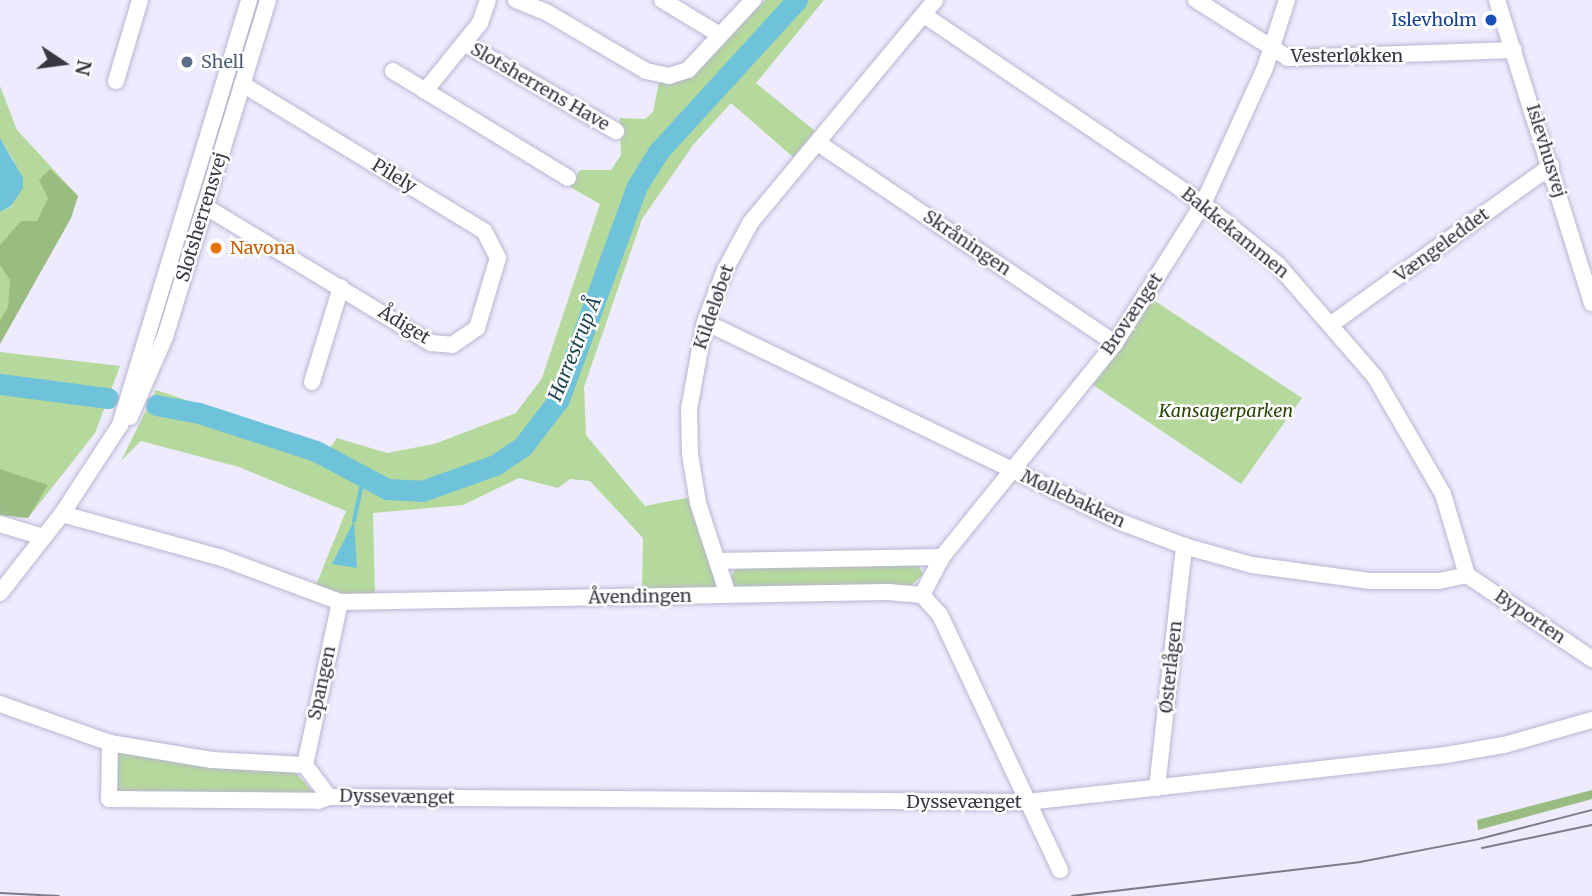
<!DOCTYPE html>
<html>
<head>
<meta charset="utf-8">
<style>
	body { margin:0 }
	#map { position:relative; width:1592px; height:896px; overflow:hidden; background:#edebfd; font-family:Merriweather,serif }
	div>[style] { position:absolute }
	.green>* { inset:0; background:#b5d89c }
	.forest>* { inset:0; background:#9abc81 }
	.water>* { inset:0; background:#6ec3db }
	.stream>* { height:3.5px; margin:-1.75px; padding:0 1.75px; transform-origin:1.75px; border-radius:1.75px; background:#6ec3db }
	.river>* { height:21px; margin:-10.5px; padding:0 10.5px; transform-origin:10.5px; border-radius:10.5px; background:#6ec3db }
	.roads { filter:drop-shadow(0 0 2px #b9b5d1) drop-shadow(0 0 2px #b9b5d1) }
	.minor>* { height:16px; margin:-8px; padding:0 8px; transform-origin:8px; border-radius:8px; background:#fff }
	.tram>* { height:2px; margin:-1px; padding:0 1px; transform-origin:1px; border-radius:1px; background:#7c7b88 }
	.dots>* { width:19px; height:19px; translate:-50% -50%; box-sizing:border-box; border:4px solid #fff; border-radius:50% }
	span { translate:-50% -50%; white-space:nowrap; text-align:center; line-height:1.15; -webkit-text-stroke:5px #fff; paint-order:stroke }
	.transit-label { font-size:18px; color:#164399 }
	.right { translate:-100% -50%; text-align:right }
	.street-label { font-size:18px; color:#383742 }
	.service-label { font-size:18px; color:#4e5e75 }
	.left { translate:0 -50%; text-align:left }
	.food-label { font-size:18px; color:#c56008 }
	.park-label { font-size:18px; color:#294807; font-style:italic }
	.water-label { font-size:19px; color:#1f4651; font-style:italic }
	.north { position:absolute; left:28px; top:28px; width:70px; height:70px; -webkit-text-stroke:5px #fff; paint-order:stroke; rotate:103deg; font-size:19px; font-weight:700; line-height:28px; text-align:center; color:#383742 }
	.north::after { content:''; display:block; margin:auto; width:24px; height:32px; background:#383742; clip-path:polygon(50% 0,100% 100%,50% 72%,0 100%) }
</style>
</head>
<body>
<div id="map">
	<div class="green">
		<div style="clip-path:polygon(765px 0,824px 0,756px 83px,815px 131px,793px 157px,731px 103px,693px 145px,642px 219px,584px 387px,586px 435px,645px 506px,691px 497px,699px 535px,718px 579px,716px 586px,708px 591px,642px 591px,643px 538px,590px 481px,570px 479px,558px 488px,519px 478px,463px 505px,373px 513px,375px 597px,332px 592px,316px 585px,346px 511px,239px 467px,141px 441px,121px 461px,156px 390px,330px 448px,337px 438px,387px 453px,434px 444px,516px 413px,542px 378px,600px 204px,570px 187px,580px 170px,611px 170px,621px 155px,620px 118px,645px 119px,653px 112px,659px 82px,671px 84px,694px 76px)"></div>
		<div style="clip-path:polygon(0 86px,17px 130px,78px 196px,71px 218px,0 344px,0 212px,12px 206px,14px 161px,0 138px)"></div>
		<div style="clip-path:polygon(1152px 299px,1302px 398px,1241px 484px,1093px 385px)"></div>
		<div style="clip-path:polygon(0 352px,120px 366px,95px 433px,28px 518px,0 515px)"></div>
		<div style="clip-path:polygon(916px 561px,923px 574px,912px 585px,737px 590px,731px 578px,737px 564px)"></div>
		<div style="clip-path:polygon(117px 751px,187px 764px,296px 773px,318px 797px,113px 793px)"></div>
	</div>
	<div class="forest">
		<div style="clip-path:polygon(50px 169px,78px 196px,71px 218px,0 344px,0 321px,8px 307px,10px 280px,0 265px,0 245px,21px 221px,37px 221px,48px 198px,39px 180px)"></div>
		<div style="clip-path:polygon(0 469px,48px 485px,28px 518px,0 515px)"></div>
		<div style="clip-path:polygon(1592px 790px,1592px 799px,1478px 830px,1477px 820px)"></div>
	</div>
	<div class="water">
		<div style="clip-path:polygon(0 138px,23px 178px,23px 188px,11px 206px,0 212px)"></div>
		<div style="clip-path:polygon(354px 521px,357px 568px,332px 564px)"></div>
	</div>
	<div class="stream">
		<div style="left:354px;top:521px;width:43px;rotate:-77.9deg"></div>
	</div>
	<div class="river">
		<div style="left:0;top:384px;width:109px;rotate:7.4deg"></div>
		<div style="left:156px;top:405px;width:44px;rotate:10.5deg"></div>
		<div style="left:199px;top:413px;width:123px;rotate:18deg"></div>
		<div style="left:316px;top:451px;width:81px;rotate:28.2deg"></div>
		<div style="left:387px;top:489px;width:35px;rotate:3deg"></div>
		<div style="left:422px;top:491px;width:77px;rotate:-19.6deg"></div>
		<div style="left:495px;top:465px;width:34px;rotate:-34deg"></div>
		<div style="left:523px;top:446px;width:59px;rotate:-52.5deg"></div>
		<div style="left:559px;top:399px;width:227px;rotate:-69.9deg"></div>
		<div style="left:637px;top:186px;width:40px;rotate:-58deg"></div>
		<div style="left:658px;top:152px;width:206px;rotate:-47.6deg"></div>
	</div>
	<div class="roads">
		<div class="minor">
			<div style="left:516px;top:0;width:32px;rotate:22deg"></div>
			<div style="left:546px;top:12px;width:116px;rotate:30.5deg"></div>
			<div style="left:646px;top:71px;width:24px;rotate:12deg"></div>
			<div style="left:669px;top:76px;width:20px;rotate:-18deg"></div>
			<div style="left:688px;top:70px;width:96px;rotate:-47.1deg"></div>
			<div style="left:662px;top:0;width:68px;rotate:31.1deg"></div>
			<div style="left:1196px;top:0;width:109px;rotate:32.2deg"></div>
			<div style="left:1288px;top:58px;width:226px;rotate:-2deg"></div>
			<div style="left:1497px;top:0;width:318px;rotate:72.6deg"></div>
			<div style="left:924px;top:15px;width:337px;rotate:34.1deg"></div>
			<div style="left:1203px;top:204px;width:97px;rotate:39.1deg"></div>
			<div style="left:1278px;top:265px;width:148px;rotate:49.1deg"></div>
			<div style="left:1375px;top:377px;width:135px;rotate:59.8deg"></div>
			<div style="left:1443px;top:494px;width:84px;rotate:73.5deg"></div>
			<div style="left:464px;top:43px;width:176px;rotate:30.1deg"></div>
			<div style="left:393px;top:71px;width:205px;rotate:31.4deg"></div>
			<div style="left:116px;top:81px;width:84px;rotate:-73.5deg"></div>
			<div style="left:425px;top:91px;width:87px;rotate:-51deg"></div>
			<div style="left:480px;top:23px;width:24px;rotate:-71deg"></div>
			<div style="left:818px;top:143px;width:358px;rotate:34deg"></div>
			<div style="left:206px;top:207px;width:263px;rotate:31.2deg"></div>
			<div style="left:431px;top:343px;width:21px;rotate:5deg"></div>
			<div style="left:452px;top:345px;width:30px;rotate:-34deg"></div>
			<div style="left:477px;top:328px;width:73px;rotate:-73.3deg"></div>
			<div style="left:498px;top:258px;width:30px;rotate:-117deg"></div>
			<div style="left:484px;top:231px;width:283px;rotate:-148.7deg"></div>
			<div style="left:705px;top:322px;width:458px;rotate:25.7deg"></div>
			<div style="left:1118px;top:521px;width:71px;rotate:20.7deg"></div>
			<div style="left:1184px;top:546px;width:71px;rotate:15.6deg"></div>
			<div style="left:1252px;top:565px;width:120px;rotate:7.7deg"></div>
			<div style="left:1371px;top:581px;width:68px"></div>
			<div style="left:1439px;top:581px;width:29px;rotate:-12deg"></div>
			<div style="left:1333px;top:323px;width:269px;rotate:-35.8deg"></div>
			<div style="left:312px;top:382px;width:99px;rotate:-73deg"></div>
			<div style="left:130px;top:417px;width:87px;rotate:-66.4deg"></div>
			<div style="left:165px;top:337px;width:352px;rotate:-73deg"></div>
			<div style="left:62px;top:514px;width:166px;rotate:15.4deg"></div>
			<div style="left:222px;top:558px;width:126px;rotate:20.4deg"></div>
			<div style="left:340px;top:602px;width:548px;rotate:-1.05deg"></div>
			<div style="left:888px;top:592px;width:34px;rotate:5deg"></div>
			<div style="left:922px;top:595px;width:27px;rotate:48deg"></div>
			<div style="left:940px;top:615px;width:282px;rotate:64.8deg"></div>
			<div style="left:0;top:524px;width:45px;rotate:16.8deg"></div>
			<div style="left:717px;top:561px;width:225px;rotate:-1deg"></div>
			<div style="left:1467px;top:575px;width:151px;rotate:33.9deg"></div>
			<div style="left:0;top:593px;width:100px;rotate:-51.9deg"></div>
			<div style="left:62px;top:514px;width:106px;rotate:-56.9deg"></div>
			<div style="left:120px;top:425px;width:444px;rotate:-73.1deg"></div>
			<div style="left:728px;top:595px;width:97px;rotate:-108.1deg"></div>
			<div style="left:698px;top:503px;width:50px;rotate:-99.3deg"></div>
			<div style="left:690px;top:454px;width:45px;rotate:-91.3deg"></div>
			<div style="left:689px;top:409px;width:88px;rotate:-79.6deg"></div>
			<div style="left:705px;top:322px;width:56px;rotate:-69deg"></div>
			<div style="left:725px;top:270px;width:55px;rotate:-61.6deg"></div>
			<div style="left:751px;top:222px;width:288px;rotate:-50.3deg"></div>
			<div style="left:922px;top:595px;width:43px;rotate:-62.2deg"></div>
			<div style="left:942px;top:557px;width:275px;rotate:-51deg"></div>
			<div style="left:1115px;top:343px;width:165px;rotate:-57.7deg"></div>
			<div style="left:1203px;top:204px;width:149px;rotate:-65.5deg"></div>
			<div style="left:1265px;top:68px;width:71px;rotate:-72.1deg"></div>
			<div style="left:0;top:704px;width:117px;rotate:19.5deg"></div>
			<div style="left:110px;top:743px;width:103px;rotate:9.5deg"></div>
			<div style="left:212px;top:760px;width:93px;rotate:3.1deg"></div>
			<div style="left:305px;top:765px;width:40px;rotate:53deg"></div>
			<div style="left:329px;top:797px;width:123px;rotate:0.5deg"></div>
			<div style="left:452px;top:798px;width:575px;rotate:0.4deg"></div>
			<div style="left:1027px;top:802px;width:422px;rotate:-6.4deg"></div>
			<div style="left:1446px;top:755px;width:59px;rotate:-9.8deg"></div>
			<div style="left:1504px;top:745px;width:91px;rotate:-15.9deg"></div>
			<div style="left:110px;top:743px;width:56px;rotate:91deg"></div>
			<div style="left:109px;top:799px;width:209px;rotate:0.5deg"></div>
			<div style="left:318px;top:801px;width:12px;rotate:-20deg"></div>
			<div style="left:305px;top:765px;width:167px;rotate:-77.9deg"></div>
			<div style="left:1157px;top:788px;width:244px;rotate:-83.6deg"></div>
		</div>
	</div>
	<div class="tram">
		<div style="left:1482px;top:848px;width:112px;rotate:-11.8deg"></div>
		<div style="left:0;top:893px;width:59px;rotate:2.9deg"></div>
		<div style="left:1072px;top:896px;width:290px;rotate:-6.7deg"></div>
		<div style="left:1360px;top:862px;width:121px;rotate:-10.9deg"></div>
		<div style="left:1479px;top:839px;width:117px;rotate:-14.4deg"></div>
	</div>
	<div class="dots">
		<div style="left:1491px;top:20px;background:#1a4fb4"></div>
		<div style="left:187px;top:62px;background:#5c6f8a"></div>
		<div style="left:216px;top:248px;background:#e8710a"></div>
	</div>
	<div class="transit-label">
		<span class="right" style="left:1477px;top:20px">Islevholm</span>
	</div>
	<div class="street-label">
		<span style="left:1347px;top:56px">Vesterløkken</span>
		<span style="left:540px;top:87px;rotate:30deg">Slotsherrens Have</span>
		<span style="left:1546px;top:151px;rotate:73deg">Islevhusvej</span>
		<span style="left:394px;top:176px;rotate:31deg">Pilely</span>
		<span style="left:202px;top:217px;rotate:-73deg">Slotsherrensvej</span>
		<span style="left:1235px;top:233px;rotate:39deg">Bakkekammen</span>
		<span style="left:967px;top:243px;rotate:34deg">Skråningen</span>
		<span style="left:1442px;top:245px;rotate:-36deg">Vængeleddet</span>
		<span style="left:714px;top:307px;rotate:-71deg">Kildeløbet</span>
		<span style="left:1132px;top:314px;rotate:-56deg">Brovænget</span>
		<span style="left:404px;top:325px;rotate:31deg">Ådiget</span>
		<span style="left:1073px;top:499px;rotate:25deg">Møllebakken</span>
		<span style="left:640px;top:597px;rotate:-1deg">Åvendingen</span>
		<span style="left:1530px;top:617px;rotate:34deg">Byporten</span>
		<span style="left:1171px;top:667px;rotate:-84deg">Østerlågen</span>
		<span style="left:322px;top:683px;rotate:-78deg">Spangen</span>
		<span style="left:397px;top:797px;rotate:1deg">Dyssevænget</span>
		<span style="left:964px;top:802px">Dyssevænget</span>
	</div>
	<div class="service-label">
		<span class="left" style="left:201px;top:62px">Shell</span>
	</div>
	<div class="food-label">
		<span class="left" style="left:230px;top:248px">Navona</span>
	</div>
	<div class="park-label">
		<span style="left:1226px;top:411px">Kansagerparken</span>
	</div>
	<div class="water-label">
		<span style="left:575px;top:349px;rotate:-68deg">Harrestrup Å</span>
	</div>
	<div class="north">N</div>
</div>
</body>
</html>
